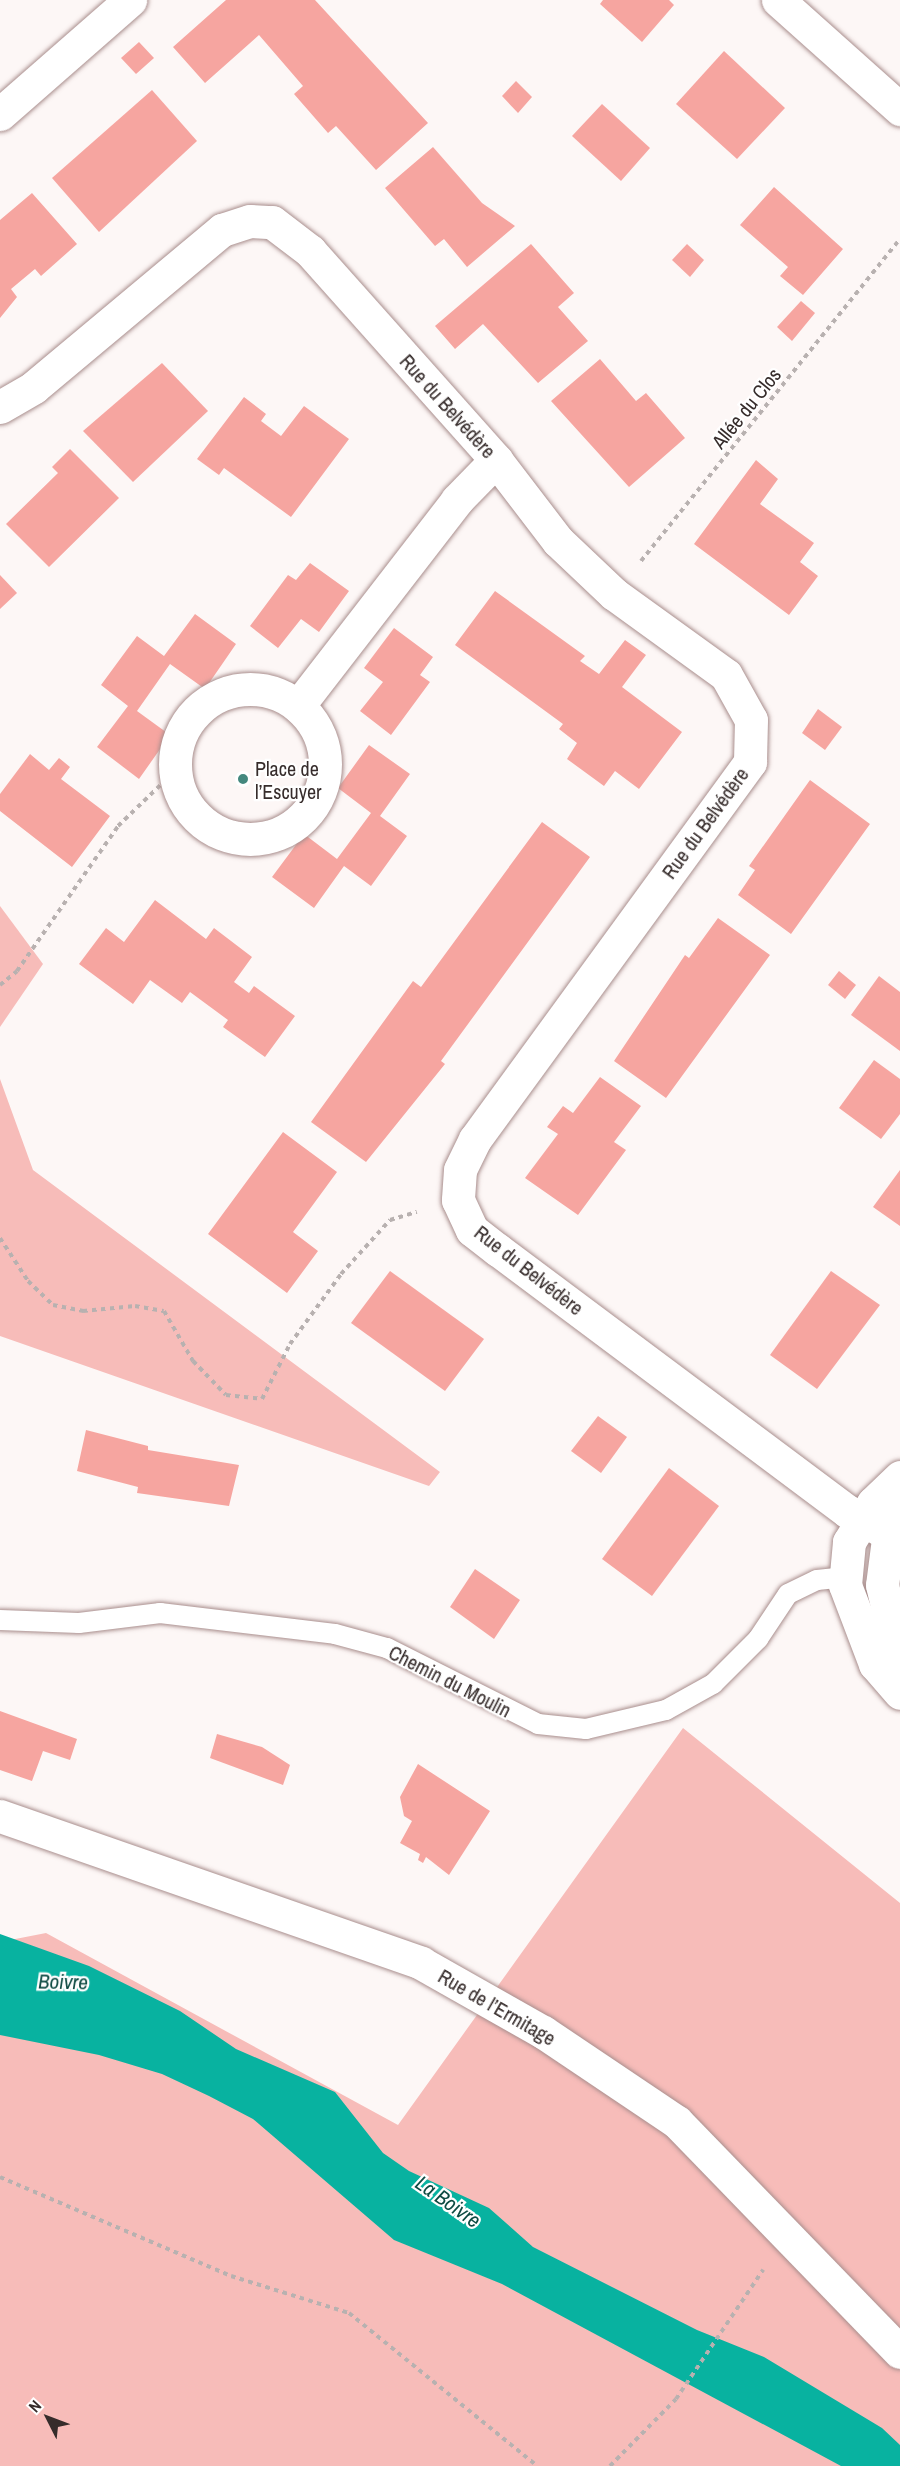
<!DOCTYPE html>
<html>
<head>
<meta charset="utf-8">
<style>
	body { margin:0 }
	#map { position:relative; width:900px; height:2466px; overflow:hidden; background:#fdf7f6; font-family:"Archivo Narrow",sans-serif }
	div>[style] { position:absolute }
	.green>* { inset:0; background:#f7bcb9 }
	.water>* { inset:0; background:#08b2a0 }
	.building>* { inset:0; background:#f6a5a0 }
	.path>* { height:4px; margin-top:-2px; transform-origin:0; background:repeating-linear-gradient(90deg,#b8b1b0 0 4.5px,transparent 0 9px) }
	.roads { filter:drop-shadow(0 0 2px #a98e8d) drop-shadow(0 0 2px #a98e8d) }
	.service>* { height:20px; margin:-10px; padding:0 10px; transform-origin:10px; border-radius:10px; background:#fff }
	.minor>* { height:33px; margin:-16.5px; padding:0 16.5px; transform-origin:16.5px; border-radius:16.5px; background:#fff }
	.minor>.ring { margin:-16.5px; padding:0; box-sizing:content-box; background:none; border:33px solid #fff; border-radius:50% }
	.tertiary>* { height:33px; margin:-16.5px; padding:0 16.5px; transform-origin:16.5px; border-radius:16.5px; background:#fff }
	.dots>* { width:16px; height:16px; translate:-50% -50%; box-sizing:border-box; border:3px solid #fff; border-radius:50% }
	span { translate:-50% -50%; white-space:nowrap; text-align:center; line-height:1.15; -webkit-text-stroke:4.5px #fff; paint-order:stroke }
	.street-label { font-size:20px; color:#362c2b }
	.poi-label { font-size:20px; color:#362c2b }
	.left { translate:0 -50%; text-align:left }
	.water-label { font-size:21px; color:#0e4b43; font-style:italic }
	.north { position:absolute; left:18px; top:2388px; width:60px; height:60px; -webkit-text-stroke:4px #fff; paint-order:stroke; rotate:312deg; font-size:16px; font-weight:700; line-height:24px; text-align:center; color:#362c2b }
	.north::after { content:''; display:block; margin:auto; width:21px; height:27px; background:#362c2b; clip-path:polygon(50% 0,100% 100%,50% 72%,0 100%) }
</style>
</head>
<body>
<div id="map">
	<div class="green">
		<div style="clip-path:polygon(0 906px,43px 964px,0 1027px)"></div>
		<div style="clip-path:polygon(0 1079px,33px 1170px,440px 1472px,429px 1486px,0 1336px)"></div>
		<div style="clip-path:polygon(683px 1728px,900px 1903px,900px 2466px,0 2466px,0 1942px,46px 1933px,398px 2125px)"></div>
	</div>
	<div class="water">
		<div style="clip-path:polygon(0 1934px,89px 1966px,180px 2011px,236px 2049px,335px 2092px,383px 2153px,409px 2171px,489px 2208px,533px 2247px,697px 2330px,764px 2357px,882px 2428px,900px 2445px,900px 2466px,841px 2466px,502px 2284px,394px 2240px,253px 2119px,209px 2096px,162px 2074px,99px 2055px,0 2035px)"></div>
	</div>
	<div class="building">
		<div style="clip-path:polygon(226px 0,315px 0,428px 123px,376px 170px,336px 126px,328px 133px,294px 94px,303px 86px,259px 35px,205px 83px,173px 47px)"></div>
		<div style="clip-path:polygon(603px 0,669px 0,674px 5px,642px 42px,600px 4px)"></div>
		<div style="clip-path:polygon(139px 42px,154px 58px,136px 74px,121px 58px)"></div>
		<div style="clip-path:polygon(724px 51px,785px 108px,737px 159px,676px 104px)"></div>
		<div style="clip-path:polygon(516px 81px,532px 97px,518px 113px,502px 96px)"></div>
		<div style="clip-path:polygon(152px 90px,197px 141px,99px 232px,52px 178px)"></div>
		<div style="clip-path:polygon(602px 104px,650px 148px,621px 181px,572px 136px)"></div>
		<div style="clip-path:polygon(433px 147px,482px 203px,515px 226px,467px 267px,444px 239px,435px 246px,385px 188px)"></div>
		<div style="clip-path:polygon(774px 187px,843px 249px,803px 295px,780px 276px,788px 267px,740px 225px)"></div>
		<div style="clip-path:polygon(32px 193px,77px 244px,41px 276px,35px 269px,11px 289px,17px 297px,0 318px,0 220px)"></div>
		<div style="clip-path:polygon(531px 244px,574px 293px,558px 307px,588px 341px,538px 383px,483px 324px,455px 349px,435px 326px)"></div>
		<div style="clip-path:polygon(687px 244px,704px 260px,690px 277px,672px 260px)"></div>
		<div style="clip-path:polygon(801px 301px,815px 313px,792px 341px,777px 327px)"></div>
		<div style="clip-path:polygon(600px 359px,636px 401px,646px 393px,685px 438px,629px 487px,551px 401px)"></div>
		<div style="clip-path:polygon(162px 363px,208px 411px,133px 482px,83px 431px)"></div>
		<div style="clip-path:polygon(244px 397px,266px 414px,261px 421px,281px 436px,304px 406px,349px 439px,291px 517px,224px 468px,219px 475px,197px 459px)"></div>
		<div style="clip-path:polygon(70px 449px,119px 498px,49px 567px,6px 524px,58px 473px,52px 467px)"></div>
		<div style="clip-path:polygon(756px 460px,778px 479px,760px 504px,814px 543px,800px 562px,818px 576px,789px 615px,694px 544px)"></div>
		<div style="clip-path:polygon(310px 563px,349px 591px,319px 632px,301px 619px,278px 648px,250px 626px,288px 575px,296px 580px)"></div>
		<div style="clip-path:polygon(0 575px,17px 593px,0 609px)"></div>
		<div style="clip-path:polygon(495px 591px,585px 656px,580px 661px,599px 674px,625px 640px,646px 655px,622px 687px,682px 732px,639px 789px,615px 771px,604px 786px,567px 759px,577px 743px,559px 729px,563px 724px,455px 645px)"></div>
		<div style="clip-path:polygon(195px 614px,236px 644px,205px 689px,170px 664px,137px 711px,170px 735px,139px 779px,97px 747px,128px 706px,101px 685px,137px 636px,164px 656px)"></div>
		<div style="clip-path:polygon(394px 628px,433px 657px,420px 675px,430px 682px,391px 735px,360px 711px,383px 682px,364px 668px)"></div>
		<div style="clip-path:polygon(818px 709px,842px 727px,825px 750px,802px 733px)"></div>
		<div style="clip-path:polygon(369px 745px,410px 774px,380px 816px,407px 836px,371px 886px,344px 866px,314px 908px,272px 877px,304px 834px,337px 859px,371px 813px,338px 788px)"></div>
		<div style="clip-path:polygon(30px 754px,49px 770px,59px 758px,70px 767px,61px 779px,110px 816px,72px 867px,0 811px,0 794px)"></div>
		<div style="clip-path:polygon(810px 780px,870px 824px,791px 934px,738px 895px,755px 870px,749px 866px)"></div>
		<div style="clip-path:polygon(542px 822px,590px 857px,441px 1061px,445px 1064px,366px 1162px,311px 1122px,413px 981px,421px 987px)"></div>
		<div style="clip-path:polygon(155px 900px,206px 939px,214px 928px,252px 957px,234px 982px,249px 993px,254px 986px,295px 1016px,265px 1057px,223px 1027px,228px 1020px,190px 992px,182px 1003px,150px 980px,133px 1004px,79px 964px,106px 928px,124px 942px)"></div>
		<div style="clip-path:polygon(718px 918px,770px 955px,666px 1098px,614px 1061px,685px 955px,689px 958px)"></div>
		<div style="clip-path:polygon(839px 971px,856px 985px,845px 999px,828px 985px)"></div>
		<div style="clip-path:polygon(879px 976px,900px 992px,900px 1051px,851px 1015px)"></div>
		<div style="clip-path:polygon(874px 1060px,900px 1079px,900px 1114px,881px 1139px,839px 1108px)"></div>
		<div style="clip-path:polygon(600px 1077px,641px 1106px,614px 1142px,626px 1150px,578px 1215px,525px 1178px,558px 1134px,547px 1127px,563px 1106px,573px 1113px)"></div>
		<div style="clip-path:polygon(283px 1132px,337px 1172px,293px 1232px,318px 1251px,287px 1293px,208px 1234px)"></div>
		<div style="clip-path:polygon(900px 1170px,900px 1226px,873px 1207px)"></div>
		<div style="clip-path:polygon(390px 1271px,484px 1339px,445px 1391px,351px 1323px)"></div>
		<div style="clip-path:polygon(831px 1271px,880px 1305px,817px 1389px,770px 1355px)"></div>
		<div style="clip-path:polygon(598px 1416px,627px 1437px,601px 1473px,571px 1451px)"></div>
		<div style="clip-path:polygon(86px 1430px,148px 1446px,148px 1450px,239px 1465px,229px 1506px,137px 1493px,138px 1487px,77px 1471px)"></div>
		<div style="clip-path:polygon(669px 1468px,719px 1506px,652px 1596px,602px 1559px)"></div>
		<div style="clip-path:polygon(475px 1569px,520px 1600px,494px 1639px,450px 1607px)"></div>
		<div style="clip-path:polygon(0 1711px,77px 1739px,70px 1760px,43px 1751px,32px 1781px,0 1770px)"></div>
		<div style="clip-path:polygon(217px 1734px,262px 1747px,290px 1765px,283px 1785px,210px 1758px)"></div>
		<div style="clip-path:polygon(418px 1764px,490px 1811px,449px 1875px,426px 1857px,423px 1863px,418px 1860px,420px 1854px,400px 1843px,412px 1821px,404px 1816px,400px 1797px)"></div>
	</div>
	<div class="path">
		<div style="left:641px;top:561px;width:413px;rotate:-51.2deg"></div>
		<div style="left:0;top:985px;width:22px;rotate:-39deg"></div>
		<div style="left:17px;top:971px;width:177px;rotate:-55.1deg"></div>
		<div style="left:118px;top:826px;width:79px;rotate:-44deg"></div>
		<div style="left:0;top:1238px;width:51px;rotate:56.9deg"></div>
		<div style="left:28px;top:1281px;width:35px;rotate:44deg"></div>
		<div style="left:53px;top:1305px;width:31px;rotate:11deg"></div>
		<div style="left:83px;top:1311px;width:52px;rotate:-5.5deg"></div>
		<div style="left:135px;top:1306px;width:29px;rotate:10deg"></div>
		<div style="left:164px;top:1311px;width:58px;rotate:59.9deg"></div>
		<div style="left:193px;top:1361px;width:47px;rotate:45.9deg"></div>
		<div style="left:226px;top:1395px;width:36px;rotate:6deg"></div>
		<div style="left:262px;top:1399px;width:62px;rotate:-63deg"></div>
		<div style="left:290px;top:1344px;width:87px;rotate:-53.9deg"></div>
		<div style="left:341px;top:1274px;width:73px;rotate:-47.8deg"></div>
		<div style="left:390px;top:1220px;width:28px;rotate:-17deg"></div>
		<div style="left:0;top:2177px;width:251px;rotate:23.2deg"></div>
		<div style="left:231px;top:2276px;width:124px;rotate:17.4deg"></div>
		<div style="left:349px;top:2313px;width:242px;rotate:39.1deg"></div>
		<div style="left:610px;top:2466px;width:94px;rotate:-45.4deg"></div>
		<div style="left:676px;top:2399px;width:156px;rotate:-56deg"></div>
	</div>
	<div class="roads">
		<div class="service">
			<div style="left:0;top:1620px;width:79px;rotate:2.2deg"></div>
			<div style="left:79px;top:1623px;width:82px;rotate:-7deg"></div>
			<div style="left:160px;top:1613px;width:176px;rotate:6.8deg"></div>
			<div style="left:335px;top:1634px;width:54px;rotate:15.1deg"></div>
			<div style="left:387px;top:1648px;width:169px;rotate:26.7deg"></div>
			<div style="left:538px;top:1724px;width:48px;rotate:5.9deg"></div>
			<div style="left:586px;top:1729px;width:82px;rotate:-13.4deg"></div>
			<div style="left:666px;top:1710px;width:54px;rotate:-29deg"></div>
			<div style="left:713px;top:1684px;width:64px;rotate:-45deg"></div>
			<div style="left:758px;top:1639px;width:54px;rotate:-56.3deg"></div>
			<div style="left:788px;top:1594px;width:32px;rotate:-26deg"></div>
			<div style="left:817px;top:1580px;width:29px;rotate:-6deg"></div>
		</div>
		<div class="minor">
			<div style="left:778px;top:0;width:164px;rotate:41.8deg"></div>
			<div style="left:0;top:407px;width:39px;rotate:-30deg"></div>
			<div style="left:34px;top:387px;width:245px;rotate:-39.9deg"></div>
			<div style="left:222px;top:230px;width:29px;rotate:-18deg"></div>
			<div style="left:250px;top:221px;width:22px;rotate:3deg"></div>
			<div style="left:272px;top:222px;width:48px;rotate:37.3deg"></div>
			<div style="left:310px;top:251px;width:280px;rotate:48.3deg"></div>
			<div style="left:496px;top:460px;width:102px;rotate:52.6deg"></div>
			<div style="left:558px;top:541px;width:77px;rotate:43.4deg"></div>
			<div style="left:614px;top:594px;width:138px;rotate:35.9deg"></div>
			<div style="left:726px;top:675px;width:51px;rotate:60.9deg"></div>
			<div style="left:751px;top:720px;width:42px;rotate:91.4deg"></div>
			<div style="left:750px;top:762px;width:467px;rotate:126.1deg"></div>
			<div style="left:475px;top:1139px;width:34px;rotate:116deg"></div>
			<div style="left:460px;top:1170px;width:30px;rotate:94deg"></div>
			<div style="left:458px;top:1200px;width:33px;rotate:65deg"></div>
			<div style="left:472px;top:1230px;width:33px;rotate:38deg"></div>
			<div style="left:498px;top:1250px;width:436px;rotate:36.8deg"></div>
			<div style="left:847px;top:1511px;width:49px;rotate:29.2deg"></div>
			<div class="ring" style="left:175px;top:689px;width:117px;height:117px"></div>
			<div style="left:298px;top:706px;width:260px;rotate:-52.3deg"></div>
			<div style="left:457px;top:500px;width:56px;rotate:-45.7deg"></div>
			<div style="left:900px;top:1477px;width:37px;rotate:136deg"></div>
			<div style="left:873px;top:1503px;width:46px;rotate:121.6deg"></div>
			<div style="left:849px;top:1542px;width:43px;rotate:95.3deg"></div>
			<div style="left:845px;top:1585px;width:85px;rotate:69.2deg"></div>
			<div style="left:875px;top:1664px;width:38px;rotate:49deg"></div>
			<div style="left:900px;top:1506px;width:35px;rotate:110deg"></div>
			<div style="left:888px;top:1539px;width:46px;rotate:97.4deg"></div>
			<div style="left:882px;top:1585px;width:77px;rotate:76.5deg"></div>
			<div style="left:0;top:1816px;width:446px;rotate:19.2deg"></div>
			<div style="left:421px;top:1963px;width:140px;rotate:29.5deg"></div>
			<div style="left:543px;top:2032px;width:161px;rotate:33.9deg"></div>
			<div style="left:677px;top:2122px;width:320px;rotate:45.9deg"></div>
		</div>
		<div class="tertiary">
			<div style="left:0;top:114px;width:173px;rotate:-41.2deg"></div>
		</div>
	</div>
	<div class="dots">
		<div style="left:243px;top:779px;background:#44887e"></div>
	</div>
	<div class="street-label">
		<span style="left:448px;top:406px;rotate:48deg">Rue du Belvédère</span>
		<span style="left:746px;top:408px;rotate:-51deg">Allée du Clos</span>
		<span style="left:705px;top:823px;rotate:-54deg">Rue du Belvédère</span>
		<span style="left:529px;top:1270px;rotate:38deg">Rue du Belvédère</span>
		<span style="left:450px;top:1681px;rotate:27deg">Chemin du Moulin</span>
		<span style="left:497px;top:2007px;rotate:30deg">Rue de l’Ermitage</span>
	</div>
	<div class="poi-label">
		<span class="left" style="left:255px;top:780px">Place de<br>l’Escuyer</span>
	</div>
	<div class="water-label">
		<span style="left:63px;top:1982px;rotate:1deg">Boivre</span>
		<span style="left:448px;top:2202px;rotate:35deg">La Boivre</span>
	</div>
	<div class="north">N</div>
</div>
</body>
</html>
